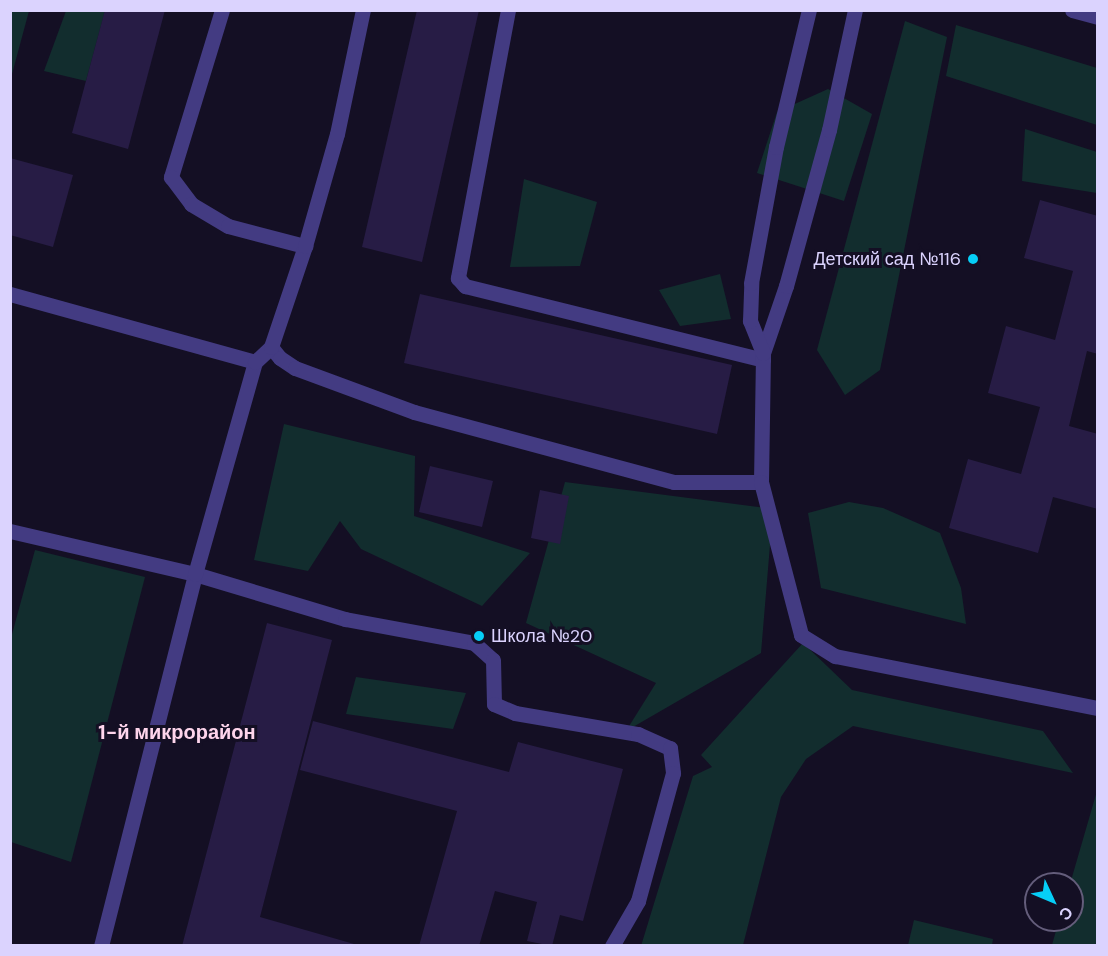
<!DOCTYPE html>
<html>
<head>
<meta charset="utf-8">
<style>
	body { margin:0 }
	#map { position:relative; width:1108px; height:956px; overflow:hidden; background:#140f24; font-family:"DM Sans",sans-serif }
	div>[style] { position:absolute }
	.green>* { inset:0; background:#122d2e }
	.building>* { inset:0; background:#271c45 }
	.lane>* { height:15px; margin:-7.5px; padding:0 7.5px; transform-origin:7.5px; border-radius:7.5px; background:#433b82 }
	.dots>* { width:16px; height:16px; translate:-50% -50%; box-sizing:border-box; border:3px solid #140f24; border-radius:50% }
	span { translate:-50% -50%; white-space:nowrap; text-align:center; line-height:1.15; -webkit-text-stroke:6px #140f24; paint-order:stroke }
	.poi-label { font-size:18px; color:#dbd3fe }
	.right { translate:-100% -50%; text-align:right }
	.left { translate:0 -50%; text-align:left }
	.neighbourhood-label { font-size:20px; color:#fed5ec; font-weight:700 }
	.frame { position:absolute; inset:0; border:12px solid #dbd3fe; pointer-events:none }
	.north { position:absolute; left:1024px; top:872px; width:60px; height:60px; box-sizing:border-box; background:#140f24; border:2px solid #645d7b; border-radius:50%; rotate:134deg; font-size:16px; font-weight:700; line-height:24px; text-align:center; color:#dbd3fe }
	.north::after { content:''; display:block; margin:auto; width:21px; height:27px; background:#06cef7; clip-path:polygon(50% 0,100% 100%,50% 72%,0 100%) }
</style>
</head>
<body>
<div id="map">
	<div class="green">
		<div style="clip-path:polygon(10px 11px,29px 11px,12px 74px,10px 73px)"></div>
		<div style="clip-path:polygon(66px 11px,105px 11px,86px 81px,44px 71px)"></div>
		<div style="clip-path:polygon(905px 21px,947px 37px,880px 370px,845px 395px,817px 350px)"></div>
		<div style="clip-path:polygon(956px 25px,1097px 68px,1097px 125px,946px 76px)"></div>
		<div style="clip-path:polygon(828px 89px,872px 114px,844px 201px,757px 173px,777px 112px)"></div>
		<div style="clip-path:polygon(1025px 129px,1097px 152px,1097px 193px,1022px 181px)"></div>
		<div style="clip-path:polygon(524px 179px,597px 202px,580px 266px,510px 267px)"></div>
		<div style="clip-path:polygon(720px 274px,731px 319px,680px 326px,659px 290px)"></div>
		<div style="clip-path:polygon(284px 424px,415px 456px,414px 516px,530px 553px,482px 606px,361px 549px,340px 521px,308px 571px,254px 560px)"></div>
		<div style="clip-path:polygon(565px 482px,773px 509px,761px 653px,626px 731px,656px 683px,526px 623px)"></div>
		<div style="clip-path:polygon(849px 502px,883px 508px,940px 533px,961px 588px,966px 624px,821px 588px,808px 513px)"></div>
		<div style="clip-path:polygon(35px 550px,145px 577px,71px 862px,11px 842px,11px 638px)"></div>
		<div style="clip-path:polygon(803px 643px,852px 690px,1043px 731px,1073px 773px,853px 726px,806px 759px,781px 797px,743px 945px,641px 946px,693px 776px,712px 767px,701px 755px)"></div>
		<div style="clip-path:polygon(356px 677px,466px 693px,453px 729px,346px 714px)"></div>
		<div style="clip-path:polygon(1097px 791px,1097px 945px,1052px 945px,1059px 920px,1072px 920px,1070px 884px)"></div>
		<div style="clip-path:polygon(914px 920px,993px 939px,992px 945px,908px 945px)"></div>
	</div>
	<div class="building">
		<div style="clip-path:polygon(105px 10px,165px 10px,128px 149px,72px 133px)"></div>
		<div style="clip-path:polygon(417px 10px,479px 10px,422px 262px,362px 247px)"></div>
		<div style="clip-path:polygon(10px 158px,73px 175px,53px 247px,10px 235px)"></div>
		<div style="clip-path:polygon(1040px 200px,1098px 216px,1098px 354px,1087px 351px,1069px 426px,1098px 434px,1098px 509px,1053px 497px,1038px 553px,949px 528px,968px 459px,1021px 474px,1040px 407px,988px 393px,1006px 326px,1055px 340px,1073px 271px,1024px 258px)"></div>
		<div style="clip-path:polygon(420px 294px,732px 365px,717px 434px,404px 363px)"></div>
		<div style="clip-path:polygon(430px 466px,493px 481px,482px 527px,419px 512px)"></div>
		<div style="clip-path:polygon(540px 490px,569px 496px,560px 544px,531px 538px)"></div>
		<div style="clip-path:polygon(267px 623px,332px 640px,260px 917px,361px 946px,182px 946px)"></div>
		<div style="clip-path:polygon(313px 721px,509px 772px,518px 742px,623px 769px,583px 921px,560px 915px,552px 946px,527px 941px,537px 902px,495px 891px,479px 946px,419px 946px,457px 811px,300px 770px)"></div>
	</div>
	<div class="lane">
		<div style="left:222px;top:10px;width:175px;rotate:107deg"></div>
		<div style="left:171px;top:177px;width:34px;rotate:53deg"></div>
		<div style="left:191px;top:204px;width:43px;rotate:30.7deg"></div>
		<div style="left:228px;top:226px;width:80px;rotate:14.6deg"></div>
		<div style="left:508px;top:10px;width:273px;rotate:100.6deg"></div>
		<div style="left:458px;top:278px;width:11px;rotate:49deg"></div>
		<div style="left:465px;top:286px;width:307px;rotate:13.9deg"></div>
		<div style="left:1072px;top:10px;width:27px;rotate:15deg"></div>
		<div style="left:10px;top:294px;width:254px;rotate:15.5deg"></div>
		<div style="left:271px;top:347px;width:14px;rotate:51deg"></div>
		<div style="left:280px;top:358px;width:18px;rotate:34deg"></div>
		<div style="left:295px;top:368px;width:127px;rotate:20.3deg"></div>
		<div style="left:414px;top:412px;width:269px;rotate:15.1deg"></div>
		<div style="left:674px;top:482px;width:87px"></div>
		<div style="left:761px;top:482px;width:129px;rotate:-89.1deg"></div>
		<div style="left:763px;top:353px;width:71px;rotate:-71.1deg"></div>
		<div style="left:786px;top:286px;width:162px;rotate:-74.6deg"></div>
		<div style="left:829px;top:130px;width:123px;rotate:-77.8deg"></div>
		<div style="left:763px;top:353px;width:35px;rotate:-112deg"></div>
		<div style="left:750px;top:321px;width:38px;rotate:-88deg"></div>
		<div style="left:751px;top:283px;width:138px;rotate:-79.6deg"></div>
		<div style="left:776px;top:147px;width:141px;rotate:-76.5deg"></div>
		<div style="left:761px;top:482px;width:158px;rotate:75.3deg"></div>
		<div style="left:801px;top:635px;width:40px;rotate:32deg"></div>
		<div style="left:835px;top:656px;width:268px;rotate:11.2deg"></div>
		<div style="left:10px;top:531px;width:190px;rotate:13.1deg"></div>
		<div style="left:195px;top:574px;width:157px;rotate:16.7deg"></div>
		<div style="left:345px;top:619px;width:131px;rotate:10.5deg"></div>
		<div style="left:474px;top:643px;width:25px;rotate:42deg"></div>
		<div style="left:493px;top:660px;width:44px;rotate:88.7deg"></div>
		<div style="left:494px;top:704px;width:23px;rotate:23deg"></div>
		<div style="left:515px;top:713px;width:125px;rotate:9.7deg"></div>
		<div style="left:638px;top:734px;width:35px;rotate:24deg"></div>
		<div style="left:670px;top:748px;width:25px;rotate:83deg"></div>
		<div style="left:673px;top:773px;width:133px;rotate:105.3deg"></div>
		<div style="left:638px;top:901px;width:52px;rotate:120deg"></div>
		<div style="left:101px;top:946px;width:384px;rotate:-75.8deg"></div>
		<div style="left:195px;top:574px;width:220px;rotate:-74.2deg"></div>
		<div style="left:255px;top:362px;width:22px;rotate:-43deg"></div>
		<div style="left:271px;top:347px;width:107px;rotate:-71.4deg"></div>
		<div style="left:305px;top:246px;width:116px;rotate:-74.1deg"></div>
		<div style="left:337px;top:134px;width:127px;rotate:-78.2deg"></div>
	</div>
	<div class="dots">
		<div style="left:973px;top:259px;background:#06cef7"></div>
		<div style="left:479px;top:636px;background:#06cef7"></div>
	</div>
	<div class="poi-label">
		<span class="right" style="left:961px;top:259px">Детский сад №116</span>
		<span class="left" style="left:491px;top:636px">Школа №20</span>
	</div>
	<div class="neighbourhood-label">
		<span style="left:177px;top:732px">1-й микрорайон</span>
	</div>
	<div class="frame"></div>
	<div class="north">С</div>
</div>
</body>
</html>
